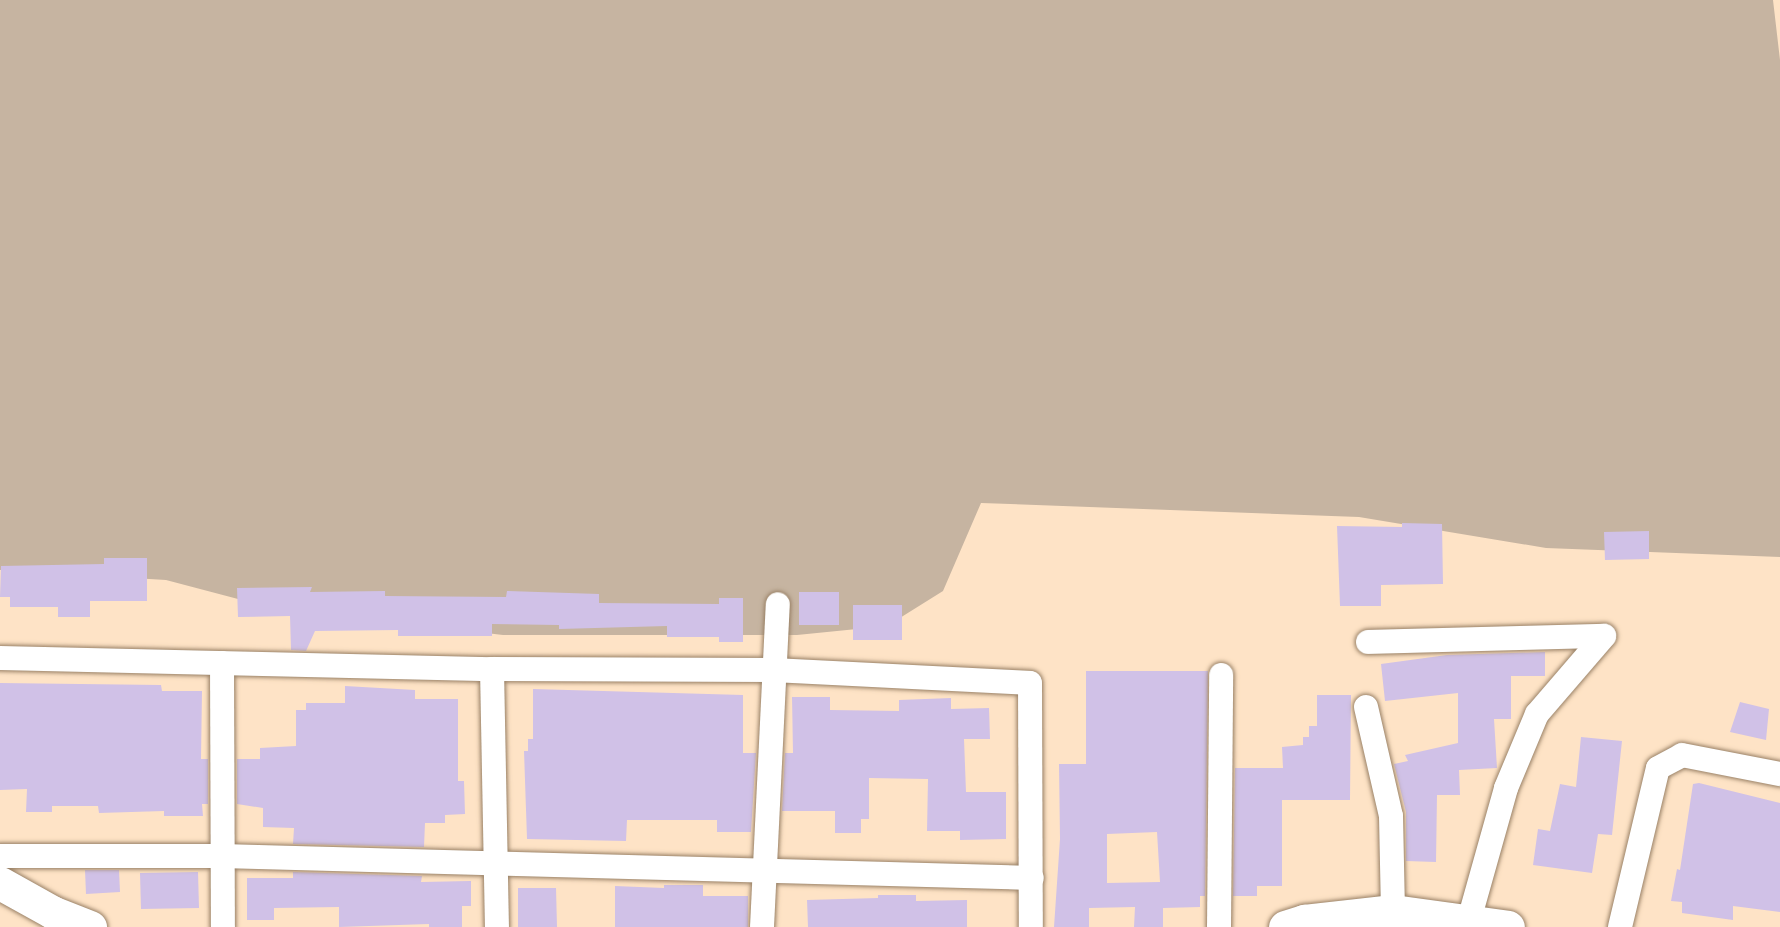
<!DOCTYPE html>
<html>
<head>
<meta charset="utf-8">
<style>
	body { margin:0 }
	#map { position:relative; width:1780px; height:927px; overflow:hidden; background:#fee3c6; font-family:"Golos Text",sans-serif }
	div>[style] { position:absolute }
	.green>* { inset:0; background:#c6b4a1 }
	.building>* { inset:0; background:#d0c1e7 }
	.roads { filter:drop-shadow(0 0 2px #998166) drop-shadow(0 0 2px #998166) }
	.street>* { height:24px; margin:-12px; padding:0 12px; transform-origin:12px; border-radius:12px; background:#fff }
	.secondary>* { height:33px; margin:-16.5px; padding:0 16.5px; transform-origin:16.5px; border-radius:16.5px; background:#fff }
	span { translate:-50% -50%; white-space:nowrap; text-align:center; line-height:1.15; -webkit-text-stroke:5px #fef3e8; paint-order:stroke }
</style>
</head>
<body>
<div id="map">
	<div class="green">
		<div style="clip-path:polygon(0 0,1773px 0,1780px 60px,1780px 557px,1546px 548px,1359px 517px,981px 503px,943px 591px,887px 626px,797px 635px,503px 635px,272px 608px,166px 580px,0 570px)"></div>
	</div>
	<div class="building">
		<div style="clip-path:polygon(1402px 523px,1442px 524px,1443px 584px,1381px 585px,1381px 606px,1340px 606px,1337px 526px,1402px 527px)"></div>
		<div style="clip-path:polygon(1649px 531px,1649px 559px,1605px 560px,1604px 532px)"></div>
		<div style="clip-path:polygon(104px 558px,147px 558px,147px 601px,90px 601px,90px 617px,58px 617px,58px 607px,10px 607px,10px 597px,0 597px,1px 566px,104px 564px)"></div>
		<div style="clip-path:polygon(312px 587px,310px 592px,385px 591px,385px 596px,506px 597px,507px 591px,599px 594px,599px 603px,719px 604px,719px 598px,743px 598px,743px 642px,719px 642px,719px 637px,667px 637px,667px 626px,559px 629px,559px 625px,492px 624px,492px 636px,398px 636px,398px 630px,315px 631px,306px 651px,291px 650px,290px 616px,238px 617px,237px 588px)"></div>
		<div style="clip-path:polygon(799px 592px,839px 592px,839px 625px,799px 625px)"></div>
		<div style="clip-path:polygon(853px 605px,902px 605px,902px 640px,853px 640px)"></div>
		<div style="clip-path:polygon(1545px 652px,1545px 676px,1511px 676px,1511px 719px,1494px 719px,1497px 768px,1459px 770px,1460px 795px,1437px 795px,1436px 862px,1406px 861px,1406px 812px,1394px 764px,1408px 761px,1405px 755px,1458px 743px,1458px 693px,1385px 701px,1381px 664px,1447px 655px)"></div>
		<div style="clip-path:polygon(evenodd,1086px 671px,1208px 671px,1205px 896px,1200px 896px,1200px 907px,1163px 908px,1163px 927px,1134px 927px,1135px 907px,1089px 908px,1089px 927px,1054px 927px,1060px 839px,1059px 764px,1086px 764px,1086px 671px,1157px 832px,1160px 882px,1107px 883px,1107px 834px,1157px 832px)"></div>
		<div style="clip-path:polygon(0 683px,161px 685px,162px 691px,202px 691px,201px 759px,208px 759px,208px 804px,202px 804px,203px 816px,164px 816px,164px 811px,99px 813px,98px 806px,52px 806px,52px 812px,26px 812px,27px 789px,0 790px)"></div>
		<div style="clip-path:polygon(345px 686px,415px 690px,415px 699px,458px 699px,458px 781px,464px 781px,465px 814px,445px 815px,445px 823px,425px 823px,424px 847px,293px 844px,294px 828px,263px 827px,263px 808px,237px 804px,237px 759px,260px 759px,260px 748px,296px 746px,296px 710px,306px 710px,306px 703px,345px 703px)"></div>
		<div style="clip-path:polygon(533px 689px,743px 695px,743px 753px,756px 753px,751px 832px,717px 832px,717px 820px,627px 820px,626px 841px,527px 839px,524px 751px,528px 751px,528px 739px,533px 739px)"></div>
		<div style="clip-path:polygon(1317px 695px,1351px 695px,1350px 800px,1282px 800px,1282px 886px,1257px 886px,1257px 896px,1233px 896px,1235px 768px,1283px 768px,1282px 747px,1303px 745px,1303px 737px,1309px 737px,1309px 726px,1317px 726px)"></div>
		<div style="clip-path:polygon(792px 697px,830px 697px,830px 710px,899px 711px,899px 700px,951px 698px,951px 709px,989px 708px,990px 739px,964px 739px,966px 792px,1006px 792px,1006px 839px,960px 840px,960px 831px,927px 831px,928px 779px,869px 778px,869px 819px,861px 819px,861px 833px,835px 833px,835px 811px,782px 811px,785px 753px,793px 753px)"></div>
		<div style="clip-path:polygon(1740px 702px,1769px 709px,1766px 740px,1730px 732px)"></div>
		<div style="clip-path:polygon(1581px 737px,1622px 741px,1612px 835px,1598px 834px,1592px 873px,1533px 865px,1538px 829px,1550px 831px,1560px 784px,1576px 787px)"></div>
		<div style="clip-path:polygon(1699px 783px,1780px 803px,1780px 912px,1733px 906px,1733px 920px,1682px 913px,1682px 902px,1671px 901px,1677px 869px,1680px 870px,1693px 784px)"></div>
		<div style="clip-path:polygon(85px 870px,119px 870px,120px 892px,86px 894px)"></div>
		<div style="clip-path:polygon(198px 872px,199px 908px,141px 909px,140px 873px)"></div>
		<div style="clip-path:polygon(293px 872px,422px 876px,421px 882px,471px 881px,471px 906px,462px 906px,462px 927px,429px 927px,429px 924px,339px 927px,339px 907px,274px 908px,274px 920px,247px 920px,247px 878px,293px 878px)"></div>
		<div style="clip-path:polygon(664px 885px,703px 885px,703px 896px,748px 896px,748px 927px,615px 927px,615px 886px,664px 888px)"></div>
		<div style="clip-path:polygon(518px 888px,556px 888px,557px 927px,518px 927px)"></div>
		<div style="clip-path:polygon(878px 895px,916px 895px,916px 901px,967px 900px,967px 927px,808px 927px,807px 900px,878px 898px)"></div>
	</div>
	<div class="roads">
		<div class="street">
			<div style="left:1368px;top:642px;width:236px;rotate:-1.5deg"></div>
			<div style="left:0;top:658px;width:492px;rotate:1.3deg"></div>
			<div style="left:492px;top:669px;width:283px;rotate:0.2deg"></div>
			<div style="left:775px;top:670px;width:255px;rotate:2.9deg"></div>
			<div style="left:1030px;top:683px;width:244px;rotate:89.8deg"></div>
			<div style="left:222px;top:663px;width:264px;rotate:89.8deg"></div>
			<div style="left:492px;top:669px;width:258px;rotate:88.9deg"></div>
			<div style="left:1366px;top:707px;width:112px;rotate:77.1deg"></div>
			<div style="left:1391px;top:816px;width:95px;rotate:88.8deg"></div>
			<div style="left:0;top:856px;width:221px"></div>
			<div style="left:221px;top:856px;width:811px;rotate:1.55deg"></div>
			<div style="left:1469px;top:920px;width:137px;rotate:-74.3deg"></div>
			<div style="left:1506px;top:788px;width:80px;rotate:-67.3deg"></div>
			<div style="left:1537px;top:714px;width:103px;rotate:-49.3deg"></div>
			<div style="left:762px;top:927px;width:323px;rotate:-87.2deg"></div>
			<div style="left:1219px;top:927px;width:252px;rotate:-89.5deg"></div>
			<div style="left:1620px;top:927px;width:163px;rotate:-76.6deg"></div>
			<div style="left:1658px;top:768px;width:27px;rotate:-28deg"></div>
			<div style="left:1682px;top:755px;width:100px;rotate:11deg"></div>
		</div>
		<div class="secondary">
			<div style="left:0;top:883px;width:60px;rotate:29.1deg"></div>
			<div style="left:52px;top:912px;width:41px;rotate:21.5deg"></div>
			<div style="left:1285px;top:927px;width:20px;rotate:-18deg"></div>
			<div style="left:1304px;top:921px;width:90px;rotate:-6.4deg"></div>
			<div style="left:1393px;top:911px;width:116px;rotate:7.9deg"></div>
		</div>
	</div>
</div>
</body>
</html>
